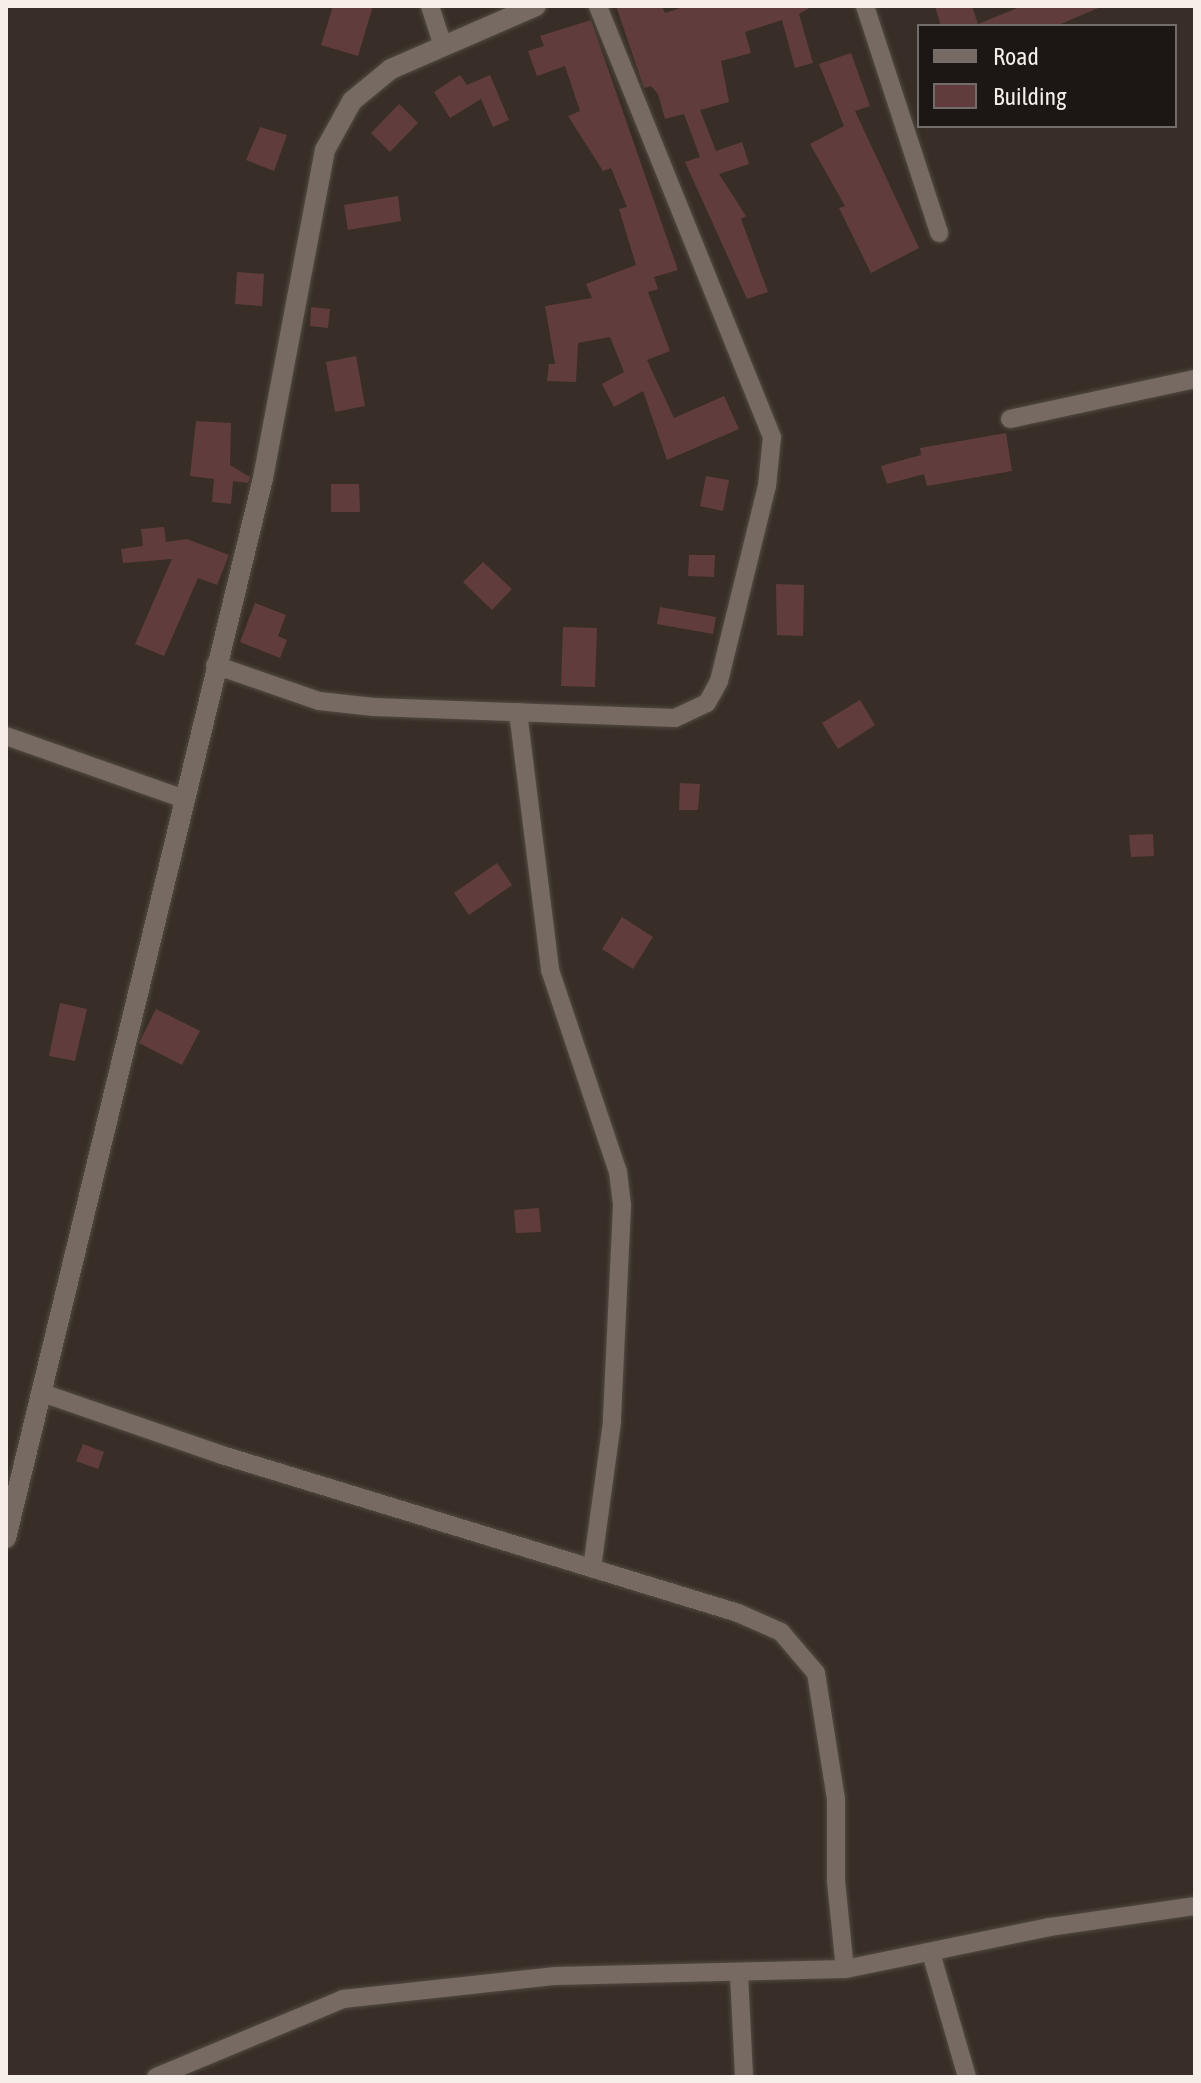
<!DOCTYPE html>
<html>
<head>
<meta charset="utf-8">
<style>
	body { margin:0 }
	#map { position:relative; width:1201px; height:2083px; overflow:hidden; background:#382e27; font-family:"Asap Condensed",sans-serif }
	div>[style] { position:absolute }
	.building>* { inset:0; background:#603d3c }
	.roads { filter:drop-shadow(0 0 2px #524a44) drop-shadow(0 0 2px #524a44) }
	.street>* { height:18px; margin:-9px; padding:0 9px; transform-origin:9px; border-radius:9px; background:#766a62 }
	.secondary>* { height:20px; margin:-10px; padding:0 10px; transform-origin:10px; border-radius:10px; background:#766a62 }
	span { translate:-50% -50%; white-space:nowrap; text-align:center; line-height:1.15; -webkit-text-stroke:8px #1c1714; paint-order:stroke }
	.frame { position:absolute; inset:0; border:8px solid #f5eee9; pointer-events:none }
	.legend { position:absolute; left:917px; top:24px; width:260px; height:104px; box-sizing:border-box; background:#1c1714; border:2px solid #736d69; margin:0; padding:10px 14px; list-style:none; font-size:24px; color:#f5eee9 }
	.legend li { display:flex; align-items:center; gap:16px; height:40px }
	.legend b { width:40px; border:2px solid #736d69 }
</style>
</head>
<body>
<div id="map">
	<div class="building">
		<div style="clip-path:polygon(333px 6px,373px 6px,358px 56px,321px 45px)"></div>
		<div style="clip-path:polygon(616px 6px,662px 6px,665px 13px,686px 6px,813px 6px,799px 14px,813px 63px,795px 68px,782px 20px,745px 32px,751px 53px,721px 61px,729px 102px,700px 110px,716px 151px,742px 142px,749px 164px,719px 174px,746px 216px,741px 219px,768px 292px,747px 299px,685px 162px,700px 157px,684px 114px,665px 119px,658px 94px,651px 86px,644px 88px)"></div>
		<div style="clip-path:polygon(935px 6px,972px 6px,978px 24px,1022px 6px,1103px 6px,1056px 26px,941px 26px)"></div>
		<div style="clip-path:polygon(591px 20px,678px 270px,654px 277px,658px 289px,648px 292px,670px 351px,647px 360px,674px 418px,724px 396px,739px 429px,667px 460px,643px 391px,614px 407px,602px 384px,624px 372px,610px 337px,578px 343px,576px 382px,547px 381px,549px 364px,555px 364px,545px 306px,592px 298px,586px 284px,636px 265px,619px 209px,627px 207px,611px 168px,603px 171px,568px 116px,580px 111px,565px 66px,537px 76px,528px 51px,544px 46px,540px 36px)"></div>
		<div style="clip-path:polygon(851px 53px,870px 106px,855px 111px,919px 248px,871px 273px,839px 208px,845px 206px,810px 144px,844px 126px,819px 64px)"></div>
		<div style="clip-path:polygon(460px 75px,467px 85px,490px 75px,509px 120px,493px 127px,481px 99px,450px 118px,434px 92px)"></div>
		<div style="clip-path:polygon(399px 104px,418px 123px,390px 152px,371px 133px)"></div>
		<div style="clip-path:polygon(260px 127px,287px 135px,274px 171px,246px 160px)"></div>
		<div style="clip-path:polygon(398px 196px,401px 221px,348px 230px,344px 205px)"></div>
		<div style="clip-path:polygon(237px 272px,264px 274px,262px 306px,235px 304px)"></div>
		<div style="clip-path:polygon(311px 307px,330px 309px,328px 328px,310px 326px)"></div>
		<div style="clip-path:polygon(356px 356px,365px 406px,335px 412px,326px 362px)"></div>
		<div style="clip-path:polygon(196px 421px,231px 423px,230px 465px,250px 477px,248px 483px,233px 481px,231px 504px,212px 502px,214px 479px,190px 476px)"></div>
		<div style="clip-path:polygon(1006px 433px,1012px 471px,927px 486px,924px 474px,887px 484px,881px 466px,921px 455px,920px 448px)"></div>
		<div style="clip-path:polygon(706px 476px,729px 480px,723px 511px,700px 506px)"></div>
		<div style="clip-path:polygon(331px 484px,359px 484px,360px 512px,331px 512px)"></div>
		<div style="clip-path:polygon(164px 527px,166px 542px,187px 539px,229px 555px,217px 585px,198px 578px,164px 656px,135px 644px,172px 559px,123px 563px,121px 549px,143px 546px,141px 529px)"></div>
		<div style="clip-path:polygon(689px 555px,715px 555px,714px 577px,688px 576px)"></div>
		<div style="clip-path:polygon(483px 562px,512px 589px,492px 610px,463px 582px)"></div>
		<div style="clip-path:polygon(776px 584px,804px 585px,803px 636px,777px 635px)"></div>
		<div style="clip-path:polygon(255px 603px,286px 615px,278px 636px,287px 640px,280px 658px,240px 642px)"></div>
		<div style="clip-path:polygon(660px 607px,716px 617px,713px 634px,657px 624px)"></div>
		<div style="clip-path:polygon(563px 627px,597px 628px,595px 687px,561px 686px)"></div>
		<div style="clip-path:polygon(860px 700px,875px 725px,838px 749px,822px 723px)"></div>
		<div style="clip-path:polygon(680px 783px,700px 784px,698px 810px,679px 810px)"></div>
		<div style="clip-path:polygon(1153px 834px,1154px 856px,1131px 857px,1129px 835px)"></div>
		<div style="clip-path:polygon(497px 863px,512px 885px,469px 915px,454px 893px)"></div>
		<div style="clip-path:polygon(622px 917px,653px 937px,633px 969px,602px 949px)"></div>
		<div style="clip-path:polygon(60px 1003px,87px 1009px,75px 1061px,49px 1056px)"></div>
		<div style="clip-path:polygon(156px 1009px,200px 1031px,182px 1065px,139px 1043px)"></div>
		<div style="clip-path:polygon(539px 1208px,541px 1232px,516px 1233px,514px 1210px)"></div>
		<div style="clip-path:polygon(83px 1444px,104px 1452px,98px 1469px,76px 1461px)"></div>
	</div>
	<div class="roads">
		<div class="street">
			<div style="left:430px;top:6px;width:39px;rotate:72deg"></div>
			<div style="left:865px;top:6px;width:239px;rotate:71.9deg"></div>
			<div style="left:1010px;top:419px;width:189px;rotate:-12.2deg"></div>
			<div style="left:215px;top:665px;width:110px;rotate:19.1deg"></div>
			<div style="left:319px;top:701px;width:55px;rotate:6.2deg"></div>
			<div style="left:374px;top:707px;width:301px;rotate:2.1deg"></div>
			<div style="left:675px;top:718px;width:35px;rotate:-25deg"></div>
			<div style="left:707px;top:703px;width:25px;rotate:-61deg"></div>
			<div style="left:719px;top:681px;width:201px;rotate:-76.2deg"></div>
			<div style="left:767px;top:486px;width:49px;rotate:-84.2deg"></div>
			<div style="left:772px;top:437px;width:465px;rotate:-112deg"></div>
			<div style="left:518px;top:712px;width:260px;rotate:82.9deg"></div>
			<div style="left:550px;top:970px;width:213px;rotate:71.4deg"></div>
			<div style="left:618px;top:1172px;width:34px;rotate:83deg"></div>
			<div style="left:622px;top:1206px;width:216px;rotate:92.7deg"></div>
			<div style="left:612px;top:1422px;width:147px;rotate:97.8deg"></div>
			<div style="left:6px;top:736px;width:186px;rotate:19.5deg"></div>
			<div style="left:42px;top:1393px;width:190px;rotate:19deg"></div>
			<div style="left:222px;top:1455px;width:540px;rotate:17.02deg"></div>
			<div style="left:738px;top:1613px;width:47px;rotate:23.8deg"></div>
			<div style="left:781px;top:1632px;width:54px;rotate:49.5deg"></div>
			<div style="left:816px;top:1673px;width:128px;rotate:81deg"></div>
			<div style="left:836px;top:1799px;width:82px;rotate:90deg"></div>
			<div style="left:836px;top:1881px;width:88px;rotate:84.2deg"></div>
			<div style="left:931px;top:1953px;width:129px;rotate:73.8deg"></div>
			<div style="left:739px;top:1974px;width:103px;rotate:87.2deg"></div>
			<div style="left:156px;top:2077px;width:203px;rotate:-22.6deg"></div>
			<div style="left:343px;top:1999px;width:214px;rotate:-6.2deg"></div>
			<div style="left:556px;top:1976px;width:289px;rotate:-1.4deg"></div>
			<div style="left:845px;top:1969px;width:208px;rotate:-11.6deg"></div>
			<div style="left:1049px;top:1927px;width:148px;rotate:-8.2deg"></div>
		</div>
		<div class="secondary">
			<div style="left:6px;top:1538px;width:1091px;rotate:-76.37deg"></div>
			<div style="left:263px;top:478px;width:334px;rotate:-79.3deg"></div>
			<div style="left:325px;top:150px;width:56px;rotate:-61.1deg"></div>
			<div style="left:352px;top:101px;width:50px;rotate:-39.4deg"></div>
			<div style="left:391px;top:69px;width:158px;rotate:-23.5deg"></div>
		</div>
	</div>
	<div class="frame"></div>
	<ul class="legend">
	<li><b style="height:10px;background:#766a62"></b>Road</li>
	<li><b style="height:22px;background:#603d3c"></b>Building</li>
	</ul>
</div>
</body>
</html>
